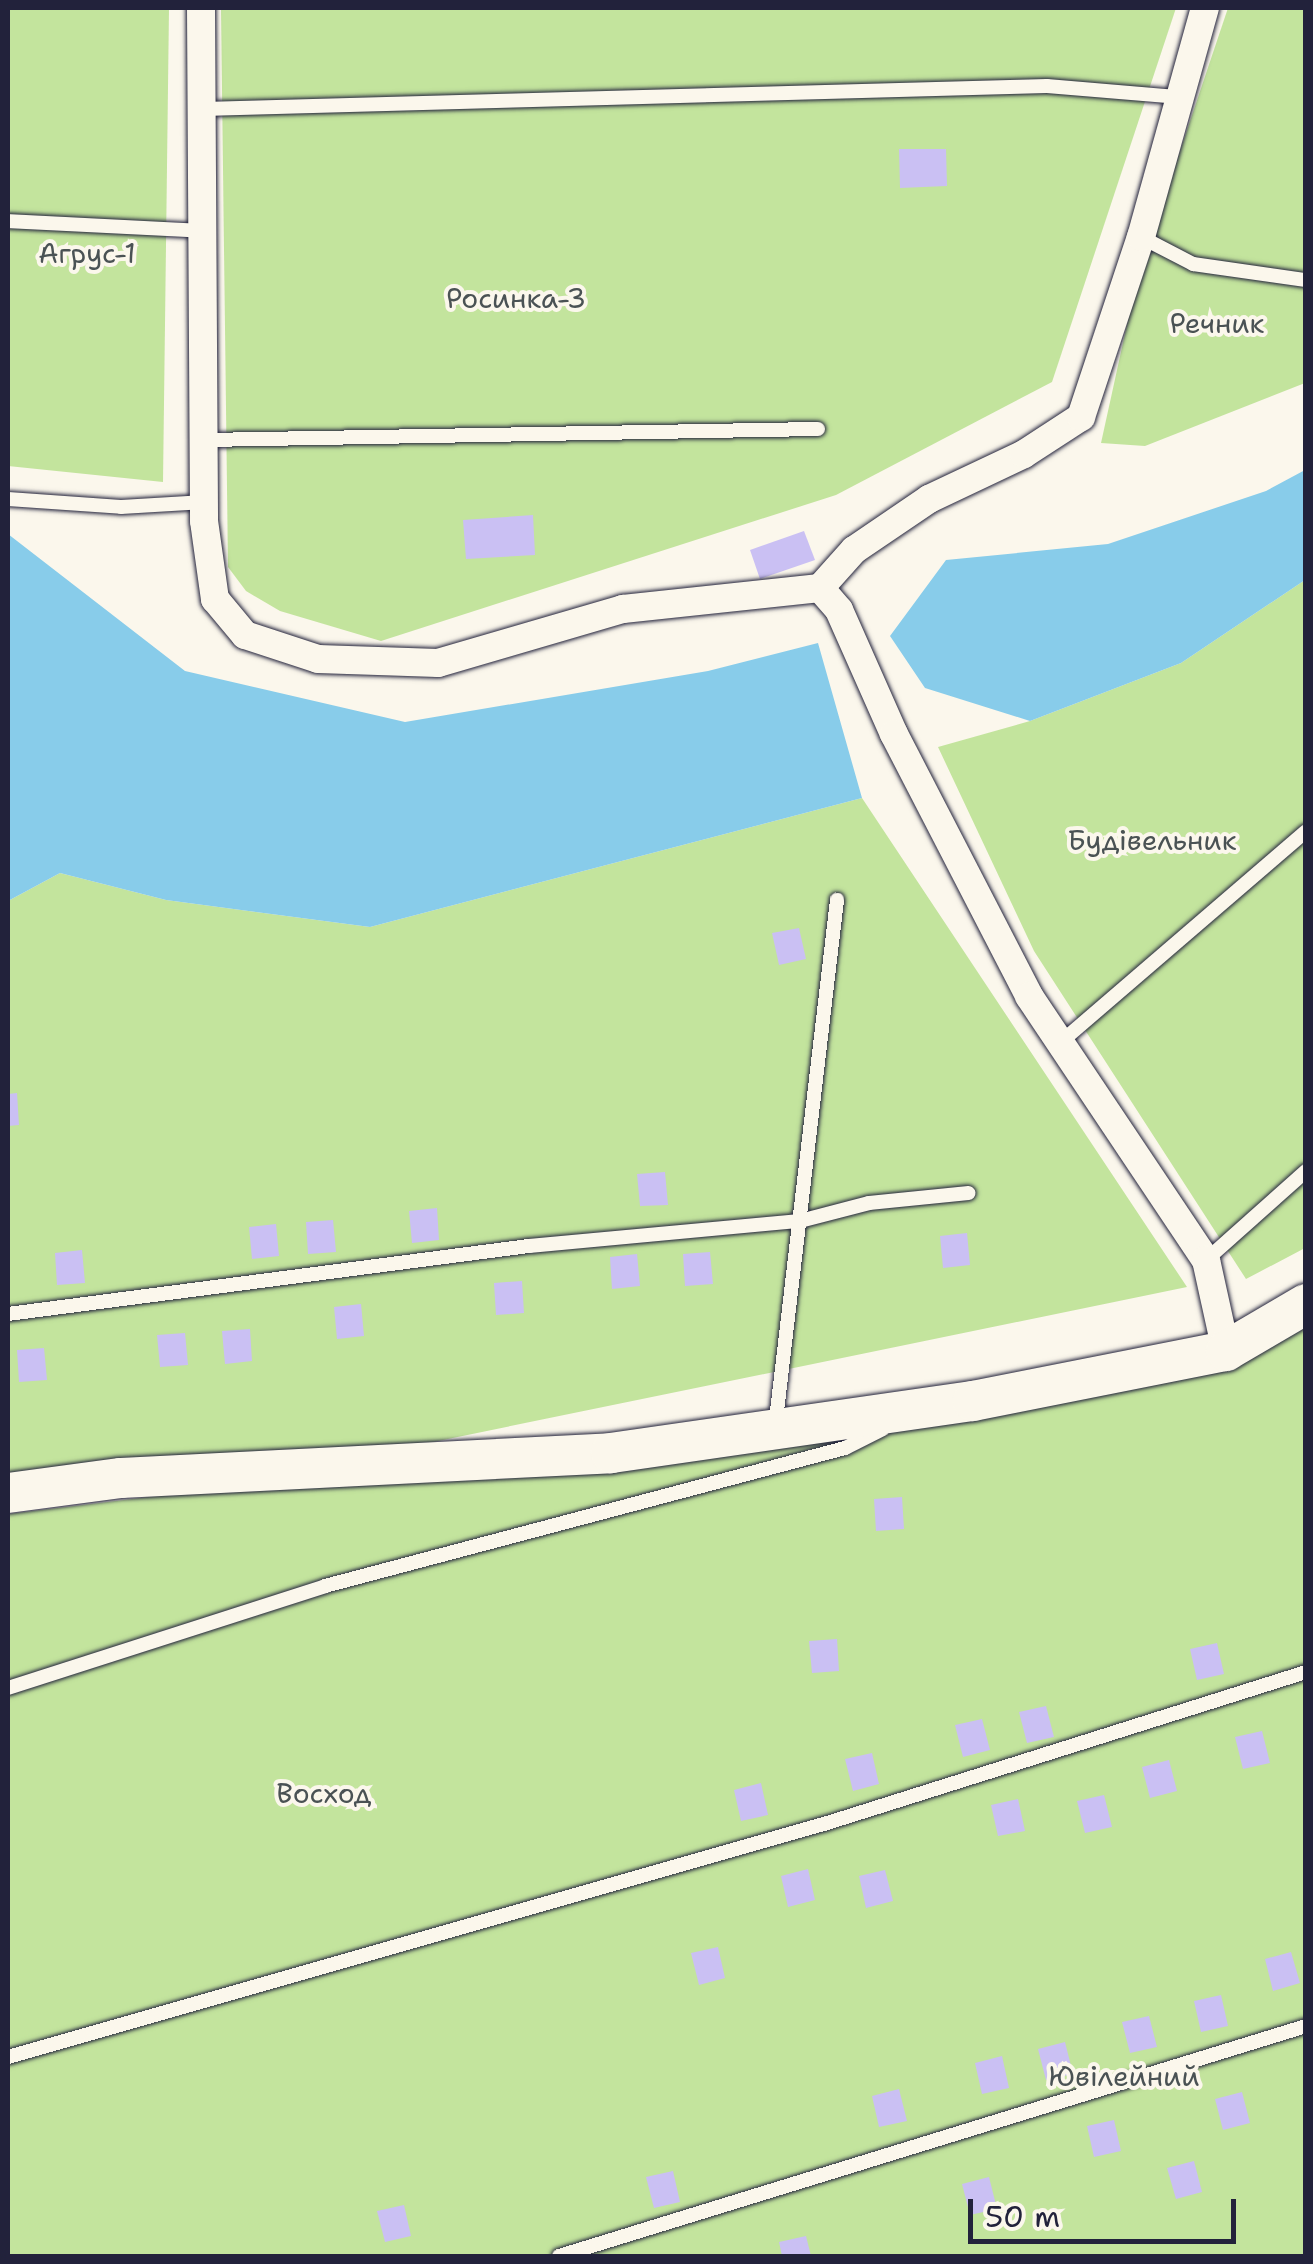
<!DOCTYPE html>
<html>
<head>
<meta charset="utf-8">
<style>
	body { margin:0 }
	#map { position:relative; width:1313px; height:2264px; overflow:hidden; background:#fbf7ec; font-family:"Shantell Sans",sans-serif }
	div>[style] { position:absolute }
	.green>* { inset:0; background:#c3e49d }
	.water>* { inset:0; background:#88ccea }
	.building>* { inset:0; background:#cac0f3 }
	.roads { filter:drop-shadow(0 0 2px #22223b) drop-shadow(0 0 2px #22223b) }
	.lane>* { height:14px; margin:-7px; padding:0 7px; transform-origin:7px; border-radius:7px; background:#fbf7ec }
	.street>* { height:28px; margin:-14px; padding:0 14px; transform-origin:14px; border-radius:14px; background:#fbf7ec }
	.secondary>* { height:40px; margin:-20px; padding:0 20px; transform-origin:20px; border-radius:20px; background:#fbf7ec }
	span { translate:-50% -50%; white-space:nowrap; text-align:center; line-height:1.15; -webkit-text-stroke:8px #fbf7ec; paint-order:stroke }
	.park-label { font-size:28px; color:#4a5254 }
	.frame { position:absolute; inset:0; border:10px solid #22223b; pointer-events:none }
	.scale { position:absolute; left:968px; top:2199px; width:268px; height:45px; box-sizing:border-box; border:5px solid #22223b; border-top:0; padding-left:12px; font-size:30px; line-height:35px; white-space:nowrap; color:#22223b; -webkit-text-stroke:8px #fbf7ec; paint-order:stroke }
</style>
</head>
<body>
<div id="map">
	<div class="green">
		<div style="clip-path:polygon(8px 8px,169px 8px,163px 482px,8px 466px)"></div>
		<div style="clip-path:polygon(221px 8px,1176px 8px,1052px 382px,836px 495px,381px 641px,280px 611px,246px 591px,228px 567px)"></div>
		<div style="clip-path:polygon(1228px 8px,1305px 8px,1305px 383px,1145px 446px,1101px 443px,1137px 279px)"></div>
		<div style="clip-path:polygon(1305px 580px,1305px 1248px,1246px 1279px,1034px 951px,938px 747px,1030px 721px,1181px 663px)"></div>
		<div style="clip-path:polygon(862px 798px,1187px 1287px,258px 1478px,8px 1504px,8px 901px,60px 873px,166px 900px,370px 927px)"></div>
		<div style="clip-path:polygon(1305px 1316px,1305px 2256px,8px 2256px,8px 1514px,924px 1403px)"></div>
	</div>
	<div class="water">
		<div style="clip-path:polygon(1305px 470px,1305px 580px,1181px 663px,1030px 721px,925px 688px,890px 636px,946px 560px,1108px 544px,1266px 491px)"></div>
		<div style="clip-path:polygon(8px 534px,185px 671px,405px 722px,708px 671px,818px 643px,862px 798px,370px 927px,166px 900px,60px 873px,8px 901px)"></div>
	</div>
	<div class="building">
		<div style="clip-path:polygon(899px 149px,946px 149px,947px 186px,900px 188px)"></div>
		<div style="clip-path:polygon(533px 515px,535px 555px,466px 559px,463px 520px)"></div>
		<div style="clip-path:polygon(804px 531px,815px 560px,760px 579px,750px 550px)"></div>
		<div style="clip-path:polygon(799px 928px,806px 959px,779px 965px,772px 933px)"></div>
		<div style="clip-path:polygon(17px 1093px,19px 1125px,8px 1126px,8px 1094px)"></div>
		<div style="clip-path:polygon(665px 1172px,668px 1205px,640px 1206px,637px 1174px)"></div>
		<div style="clip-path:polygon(437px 1208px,439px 1240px,412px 1243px,409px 1211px)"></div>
		<div style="clip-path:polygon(333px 1220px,336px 1252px,308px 1254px,306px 1222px)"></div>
		<div style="clip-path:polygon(276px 1224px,279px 1256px,252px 1259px,249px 1227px)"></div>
		<div style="clip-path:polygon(967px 1233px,970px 1265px,943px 1268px,940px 1236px)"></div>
		<div style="clip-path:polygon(82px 1250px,85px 1283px,57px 1285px,55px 1253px)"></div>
		<div style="clip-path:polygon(710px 1252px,713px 1284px,685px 1286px,683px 1254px)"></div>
		<div style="clip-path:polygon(637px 1254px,640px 1286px,612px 1289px,610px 1257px)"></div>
		<div style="clip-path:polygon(522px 1281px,524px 1313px,496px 1315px,494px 1283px)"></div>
		<div style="clip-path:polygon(361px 1304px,364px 1336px,337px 1339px,334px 1307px)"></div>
		<div style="clip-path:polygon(250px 1329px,252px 1361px,225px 1364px,222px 1331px)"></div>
		<div style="clip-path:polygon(185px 1333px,188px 1365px,160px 1367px,157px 1335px)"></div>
		<div style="clip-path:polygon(44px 1348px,47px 1380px,19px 1382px,17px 1350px)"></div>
		<div style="clip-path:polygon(902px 1497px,904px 1529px,876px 1531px,874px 1499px)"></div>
		<div style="clip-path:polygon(837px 1639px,839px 1671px,812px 1673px,809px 1641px)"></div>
		<div style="clip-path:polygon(1217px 1643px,1224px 1674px,1197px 1680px,1190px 1649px)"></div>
		<div style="clip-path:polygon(1046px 1706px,1054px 1737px,1027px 1743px,1019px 1712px)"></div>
		<div style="clip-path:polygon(982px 1719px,990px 1750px,963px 1757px,955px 1725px)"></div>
		<div style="clip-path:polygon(1262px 1731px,1270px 1763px,1243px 1769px,1235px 1737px)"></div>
		<div style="clip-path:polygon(872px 1753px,879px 1784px,853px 1791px,845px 1759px)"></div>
		<div style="clip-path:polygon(1169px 1760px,1177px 1791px,1150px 1798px,1142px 1767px)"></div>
		<div style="clip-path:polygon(761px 1783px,768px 1815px,741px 1821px,734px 1790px)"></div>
		<div style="clip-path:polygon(1104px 1795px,1112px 1827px,1085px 1833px,1077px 1801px)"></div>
		<div style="clip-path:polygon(1018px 1799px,1025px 1831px,998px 1836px,991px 1805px)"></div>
		<div style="clip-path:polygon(808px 1869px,815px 1900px,788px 1907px,781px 1876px)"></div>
		<div style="clip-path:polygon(885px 1870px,893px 1901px,866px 1908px,859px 1876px)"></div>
		<div style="clip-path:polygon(718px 1947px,725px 1978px,699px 1985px,691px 1953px)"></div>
		<div style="clip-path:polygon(1291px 1952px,1300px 1983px,1273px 1991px,1265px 1959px)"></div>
		<div style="clip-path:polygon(1221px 1995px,1228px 2026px,1201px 2032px,1194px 2001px)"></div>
		<div style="clip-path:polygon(1149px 2016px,1157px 2047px,1130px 2053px,1122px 2022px)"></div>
		<div style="clip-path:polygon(1065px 2042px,1073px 2074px,1046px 2080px,1038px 2049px)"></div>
		<div style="clip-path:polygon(1002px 2056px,1009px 2088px,982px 2094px,975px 2063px)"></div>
		<div style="clip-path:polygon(899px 2089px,907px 2121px,879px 2127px,872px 2096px)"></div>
		<div style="clip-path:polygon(1242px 2092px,1250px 2123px,1223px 2130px,1215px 2099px)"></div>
		<div style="clip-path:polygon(1114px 2120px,1121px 2151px,1094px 2157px,1087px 2126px)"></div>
		<div style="clip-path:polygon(1194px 2161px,1202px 2192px,1176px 2199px,1167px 2168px)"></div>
		<div style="clip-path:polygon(673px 2171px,680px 2202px,654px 2208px,646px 2177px)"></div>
		<div style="clip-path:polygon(989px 2177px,997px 2209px,970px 2215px,962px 2184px)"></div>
		<div style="clip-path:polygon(404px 2205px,411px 2236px,385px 2242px,377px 2211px)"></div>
		<div style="clip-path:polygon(806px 2236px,811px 2256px,782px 2256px,779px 2242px)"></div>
	</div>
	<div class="roads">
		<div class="lane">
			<div style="left:203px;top:109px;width:844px;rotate:-1.56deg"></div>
			<div style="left:1047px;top:86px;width:130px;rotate:4.8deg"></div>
			<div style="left:8px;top:221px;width:198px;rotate:2.9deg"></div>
			<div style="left:1141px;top:237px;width:59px;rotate:27.4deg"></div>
			<div style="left:1193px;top:264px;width:114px;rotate:8.1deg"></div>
			<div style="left:205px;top:440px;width:613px;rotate:-1.03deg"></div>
			<div style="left:8px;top:499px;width:113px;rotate:4deg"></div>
			<div style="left:121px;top:507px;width:84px;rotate:-3.4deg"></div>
			<div style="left:1061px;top:1042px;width:323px;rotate:-40.7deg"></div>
			<div style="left:1206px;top:1260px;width:134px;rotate:-41.7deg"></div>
			<div style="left:8px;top:1314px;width:525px;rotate:-7.44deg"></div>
			<div style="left:529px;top:1246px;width:272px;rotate:-5.3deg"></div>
			<div style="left:800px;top:1221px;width:71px;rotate:-14.6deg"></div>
			<div style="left:869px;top:1203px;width:100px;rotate:-5.7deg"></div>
			<div style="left:775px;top:1428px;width:532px;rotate:-83.3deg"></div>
			<div style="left:8px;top:1688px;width:333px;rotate:-17.8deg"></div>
			<div style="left:325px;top:1586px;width:538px;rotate:-14.86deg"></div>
			<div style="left:845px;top:1448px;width:42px;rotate:-26.6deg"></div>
			<div style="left:8px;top:2057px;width:849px;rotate:-15.94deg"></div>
			<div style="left:824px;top:1824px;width:505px;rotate:-17.5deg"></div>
			<div style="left:559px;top:2256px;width:782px;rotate:-17.11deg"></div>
		</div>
		<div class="street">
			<div style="left:201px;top:8px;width:513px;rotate:89.66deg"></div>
			<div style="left:204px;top:521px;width:79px;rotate:82deg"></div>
			<div style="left:215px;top:599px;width:47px;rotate:50.2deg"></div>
			<div style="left:245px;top:635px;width:77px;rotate:18.2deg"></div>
			<div style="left:318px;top:659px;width:120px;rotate:1.9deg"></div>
			<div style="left:438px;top:663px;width:193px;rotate:-16.3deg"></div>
			<div style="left:623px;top:609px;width:198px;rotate:-6.1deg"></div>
			<div style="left:820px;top:588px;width:51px;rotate:-48.2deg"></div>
			<div style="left:854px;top:550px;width:91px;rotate:-34.2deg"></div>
			<div style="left:929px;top:499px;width:105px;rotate:-25.3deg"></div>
			<div style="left:1024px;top:454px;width:68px;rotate:-33deg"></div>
			<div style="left:1081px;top:417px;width:190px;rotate:-71.6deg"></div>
			<div style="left:1141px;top:237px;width:238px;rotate:-74.4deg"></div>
			<div style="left:820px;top:588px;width:29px;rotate:49deg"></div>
			<div style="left:839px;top:610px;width:136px;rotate:66.1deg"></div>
			<div style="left:894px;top:734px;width:295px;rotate:62.7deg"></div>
			<div style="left:1029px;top:996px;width:318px;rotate:56.2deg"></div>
			<div style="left:1206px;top:1260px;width:93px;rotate:77.6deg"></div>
		</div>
		<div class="secondary">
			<div style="left:8px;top:1493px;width:114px;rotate:-7.6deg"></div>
			<div style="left:121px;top:1478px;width:491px;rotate:-2.9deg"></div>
			<div style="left:611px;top:1453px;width:366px;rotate:-8.2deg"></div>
			<div style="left:973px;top:1401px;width:258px;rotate:-11.2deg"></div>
			<div style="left:1226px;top:1351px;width:93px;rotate:-30.4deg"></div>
		</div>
	</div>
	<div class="park-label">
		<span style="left:87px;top:253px">Агрус-1</span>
		<span style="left:516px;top:298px">Росинка-3</span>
		<span style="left:1217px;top:323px">Речник</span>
		<span style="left:1152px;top:840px">Будівельник</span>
		<span style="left:324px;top:1793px">Восход</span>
		<span style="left:1124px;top:2076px">Ювілейний</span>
	</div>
	<div class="frame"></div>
	<div class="scale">50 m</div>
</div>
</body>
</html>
